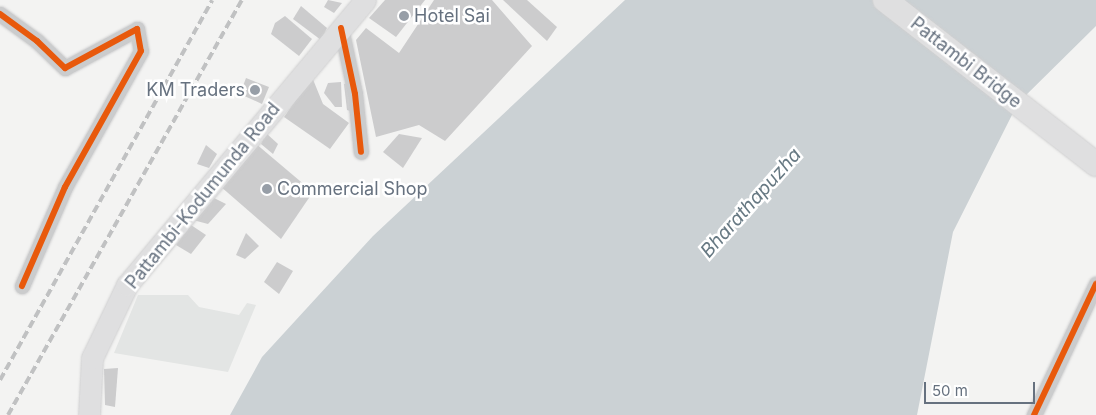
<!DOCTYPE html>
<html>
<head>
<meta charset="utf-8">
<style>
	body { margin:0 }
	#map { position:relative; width:1096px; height:415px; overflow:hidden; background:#f3f3f2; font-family:Inter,sans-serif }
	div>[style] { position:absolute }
	.built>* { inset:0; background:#e3e5e4 }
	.water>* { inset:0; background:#cbd1d4 }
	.building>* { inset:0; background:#cccccd }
	.roads { filter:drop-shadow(0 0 1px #cfcfd0) drop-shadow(0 0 1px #cfcfd0) }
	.minor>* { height:15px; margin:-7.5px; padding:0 7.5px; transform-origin:7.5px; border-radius:7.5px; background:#cbcccd }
	.secondary>* { height:21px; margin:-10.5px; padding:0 10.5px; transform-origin:10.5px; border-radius:10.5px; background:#dfdfe0 }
	.primary>* { height:24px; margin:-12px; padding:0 12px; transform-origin:12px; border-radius:12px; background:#dfdfe0 }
	.rail>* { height:4px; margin-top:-2px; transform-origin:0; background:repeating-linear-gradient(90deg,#c0c1c2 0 8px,transparent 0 12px) }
	.cycleway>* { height:6px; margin:-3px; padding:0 3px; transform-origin:3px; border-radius:3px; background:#e8590c }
	.dots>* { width:14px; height:14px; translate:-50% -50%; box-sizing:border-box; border:2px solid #fff; border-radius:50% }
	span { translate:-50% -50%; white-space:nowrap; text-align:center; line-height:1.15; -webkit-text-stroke:5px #fff; paint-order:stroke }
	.poi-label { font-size:18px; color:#66717f }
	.left { translate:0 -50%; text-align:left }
	.right { translate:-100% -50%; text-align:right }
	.street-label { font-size:18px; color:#66717f }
	.water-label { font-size:19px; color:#677983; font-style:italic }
	.scale { position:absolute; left:924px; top:382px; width:111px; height:22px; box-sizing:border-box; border:2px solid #66717f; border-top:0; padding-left:6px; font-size:15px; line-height:18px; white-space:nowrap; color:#66717f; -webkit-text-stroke:4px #fff; paint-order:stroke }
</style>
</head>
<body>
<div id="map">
	<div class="built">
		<div style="clip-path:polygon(138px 295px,188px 295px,199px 307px,239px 315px,247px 303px,256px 305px,228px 372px,114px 353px)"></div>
	</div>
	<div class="water">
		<div style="clip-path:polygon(625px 0,1096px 0,1096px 26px,1018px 103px,953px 232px,917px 415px,230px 415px,262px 357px,373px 236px)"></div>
	</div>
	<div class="building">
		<div style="clip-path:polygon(328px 0,342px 3px,334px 13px,324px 7px)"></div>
		<div style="clip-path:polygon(385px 0,425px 0,396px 37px,369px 18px)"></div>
		<div style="clip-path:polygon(434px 0,492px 0,532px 46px,445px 141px,419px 125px,376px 137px,356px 40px,366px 28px,399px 53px)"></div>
		<div style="clip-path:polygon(503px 0,527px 0,557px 27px,547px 41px)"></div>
		<div style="clip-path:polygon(301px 6px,327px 28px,321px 40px,293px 19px)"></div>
		<div style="clip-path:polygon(285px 16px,312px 39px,299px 56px,271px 34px,275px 23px)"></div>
		<div style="clip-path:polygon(312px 77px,323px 104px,349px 123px,330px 149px,284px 117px)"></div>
		<div style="clip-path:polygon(246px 78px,269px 87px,262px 104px,240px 94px)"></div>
		<div style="clip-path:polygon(341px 82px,342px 107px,335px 107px,324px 93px,328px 83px)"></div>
		<div style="clip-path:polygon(350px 83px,353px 112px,347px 110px,344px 84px)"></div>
		<div style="clip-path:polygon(266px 133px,278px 144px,273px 154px,261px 144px)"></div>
		<div style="clip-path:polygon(399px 134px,422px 138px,403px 168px,383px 152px)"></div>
		<div style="clip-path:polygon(255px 143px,313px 192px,281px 239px,220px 186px)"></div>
		<div style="clip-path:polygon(206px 145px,217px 154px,209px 168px,197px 164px)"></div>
		<div style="clip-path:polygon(212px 197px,226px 204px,208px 224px,193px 220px)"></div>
		<div style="clip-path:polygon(191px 225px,206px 235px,191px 254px,176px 245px)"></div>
		<div style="clip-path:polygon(246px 233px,259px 246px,245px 259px,236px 255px)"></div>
		<div style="clip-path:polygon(277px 262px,293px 271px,279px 294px,264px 282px)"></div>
		<div style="clip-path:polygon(118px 368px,115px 407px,105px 405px,104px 369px)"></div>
	</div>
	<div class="roads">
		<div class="minor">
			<div style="left:0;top:14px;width:46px;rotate:36.1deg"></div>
			<div style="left:37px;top:41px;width:39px;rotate:44deg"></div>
			<div style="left:65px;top:68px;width:82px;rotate:-28.4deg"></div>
			<div style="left:137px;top:29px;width:22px;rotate:80deg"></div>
			<div style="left:141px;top:51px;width:156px;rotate:119.2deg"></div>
			<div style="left:65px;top:187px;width:108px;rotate:113.5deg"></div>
			<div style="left:341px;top:28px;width:67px;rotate:78deg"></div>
			<div style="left:355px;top:94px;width:58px;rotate:84.1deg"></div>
			<div style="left:1034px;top:415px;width:145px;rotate:-64.7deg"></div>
		</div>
		<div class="secondary">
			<div style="left:89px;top:415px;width:57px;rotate:-87deg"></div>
			<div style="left:92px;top:358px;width:81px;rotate:-64.4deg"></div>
			<div style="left:127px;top:285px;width:371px;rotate:-50.1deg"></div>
		</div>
		<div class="primary">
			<div style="left:885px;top:0;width:267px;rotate:37.9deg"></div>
		</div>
	</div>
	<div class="rail">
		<div style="left:0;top:380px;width:435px;rotate:-60.8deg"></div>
		<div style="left:8px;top:415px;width:476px;rotate:-60.6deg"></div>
	</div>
	<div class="cycleway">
		<div style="left:0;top:14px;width:46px;rotate:36.1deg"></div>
		<div style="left:37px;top:41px;width:39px;rotate:44deg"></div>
		<div style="left:65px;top:68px;width:82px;rotate:-28.4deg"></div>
		<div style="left:137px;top:29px;width:22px;rotate:80deg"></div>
		<div style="left:141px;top:51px;width:156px;rotate:119.2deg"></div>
		<div style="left:65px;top:187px;width:108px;rotate:113.5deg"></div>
		<div style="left:341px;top:28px;width:67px;rotate:78deg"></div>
		<div style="left:355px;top:94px;width:58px;rotate:84.1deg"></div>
		<div style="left:1034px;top:415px;width:145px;rotate:-64.7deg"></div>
	</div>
	<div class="dots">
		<div style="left:404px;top:16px;background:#979ea7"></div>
		<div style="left:255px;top:90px;background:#979ea7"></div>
		<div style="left:267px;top:189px;background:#979ea7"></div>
	</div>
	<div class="poi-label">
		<span class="left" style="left:414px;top:16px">Hotel Sai</span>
		<span class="right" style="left:245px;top:90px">KM Traders</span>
		<span class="left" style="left:277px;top:189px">Commercial Shop</span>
	</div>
	<div class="street-label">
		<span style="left:966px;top:63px;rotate:38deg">Pattambi Bridge</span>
		<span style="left:203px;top:196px;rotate:-51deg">Pattambi-Kodumunda Road</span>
	</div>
	<div class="water-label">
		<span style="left:751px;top:203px;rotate:-48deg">Bharathapuzha</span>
	</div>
	<div class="scale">50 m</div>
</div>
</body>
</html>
